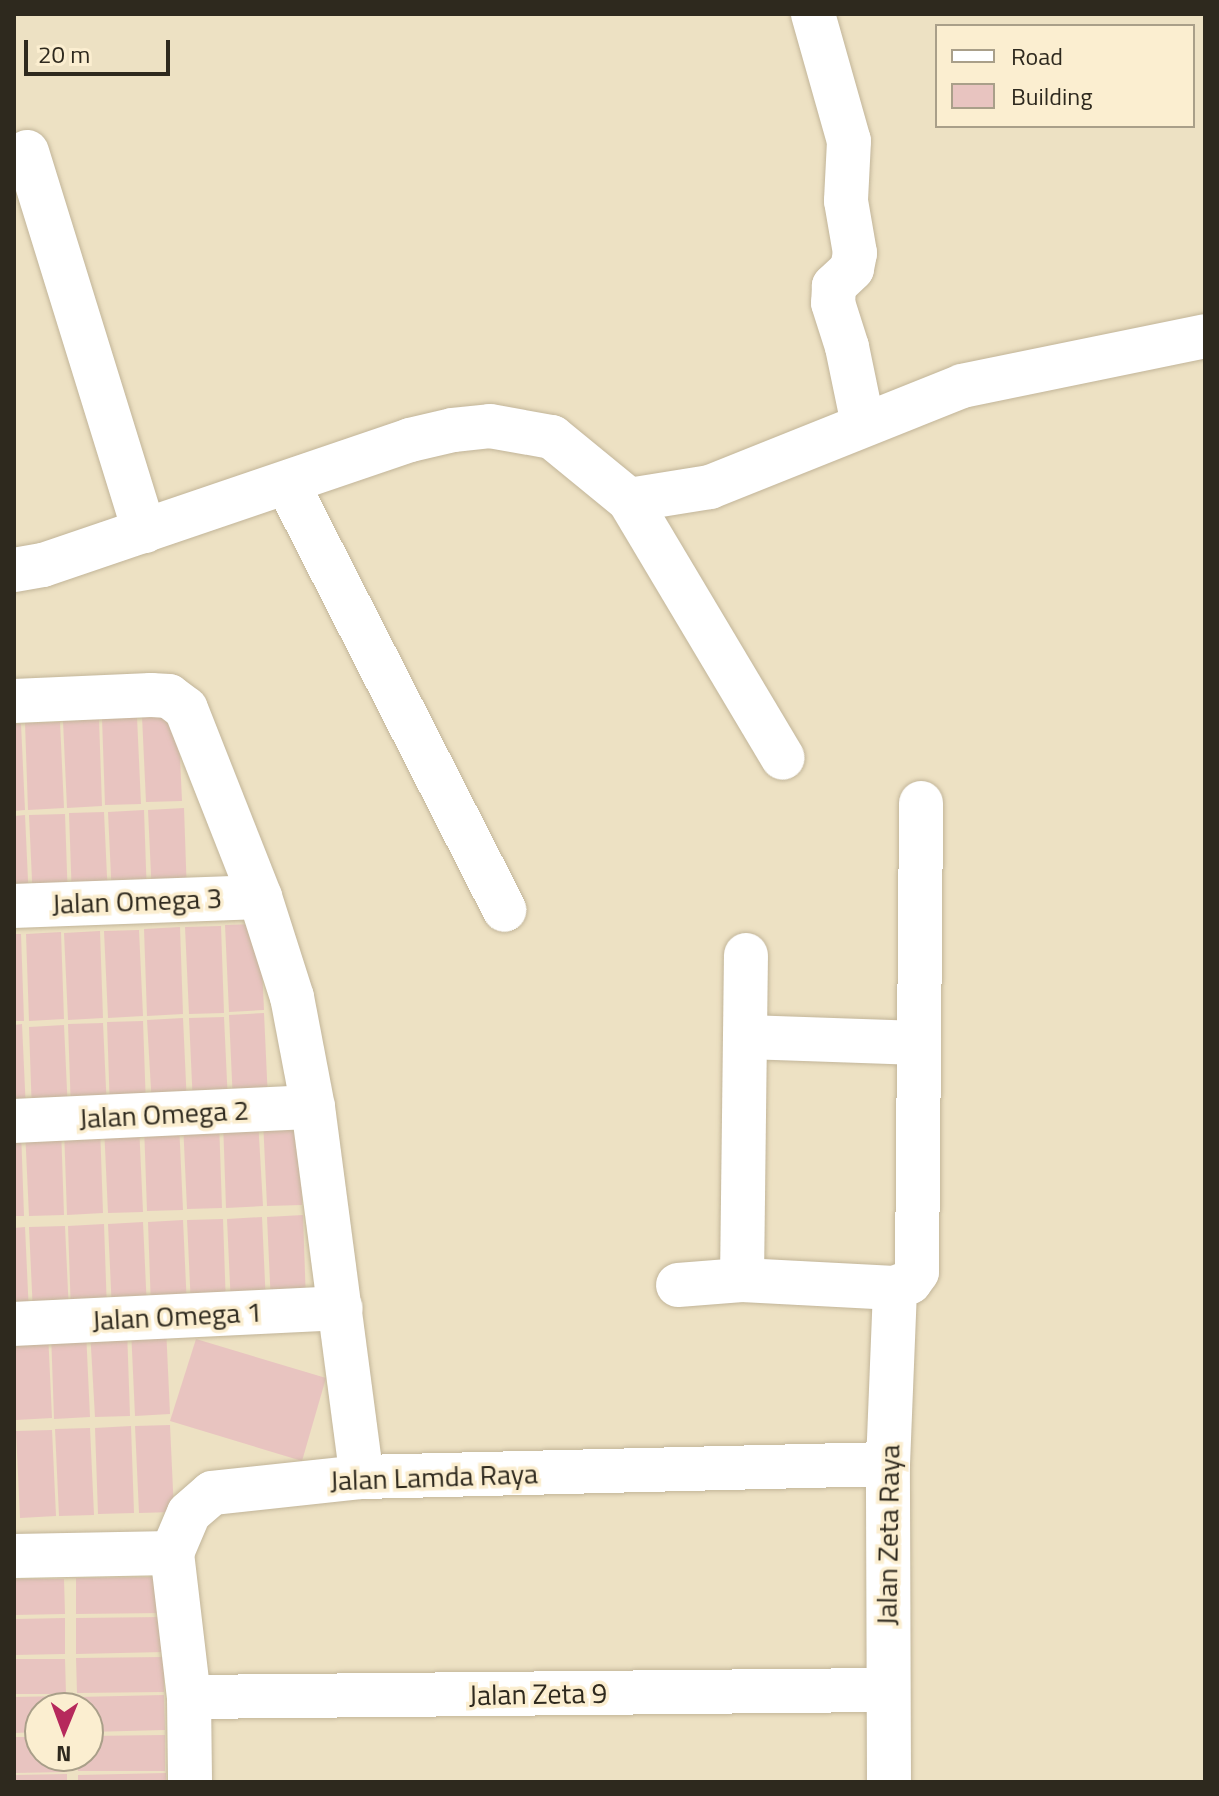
<!DOCTYPE html>
<html>
<head>
<meta charset="utf-8">
<style>
	body { margin:0 }
	#map { position:relative; width:1219px; height:1796px; overflow:hidden; background:#ede1c3; font-family:"Titillium Web",sans-serif }
	div>[style] { position:absolute }
	.building>* { inset:0; background:#e8c4c0 }
	.roads { filter:drop-shadow(0 0 2px #c2b599) drop-shadow(0 0 2px #c2b599) }
	.minor>* { height:44px; margin:-22px; padding:0 22px; transform-origin:22px; border-radius:22px; background:#fff }
	span { translate:-50% -50%; white-space:nowrap; text-align:center; line-height:1.15; -webkit-text-stroke:7px #fbeed0; paint-order:stroke }
	.street-label { font-size:28px; color:#2e291e }
	.frame { position:absolute; inset:0; border:16px solid #2e291e; pointer-events:none }
	.legend { position:absolute; left:935px; top:24px; width:260px; height:104px; box-sizing:border-box; background:#fbeed0; border:2px solid #a99f89; margin:0; padding:10px 14px; list-style:none; font-size:24px; color:#2e291e }
	.legend li { display:flex; align-items:center; gap:16px; height:40px }
	.legend b { width:40px; border:2px solid #a99f89 }
	.north { position:absolute; left:24px; top:1692px; width:80px; height:80px; box-sizing:border-box; background:#fbeed0; border:2px solid #a99f89; border-radius:50%; rotate:181deg; font-size:22px; font-weight:700; line-height:32px; text-align:center; color:#2e291e }
	.north::after { content:''; display:block; margin:auto; width:28px; height:36px; background:#b6295c; clip-path:polygon(50% 0,100% 100%,50% 72%,0 100%) }
	.scale { position:absolute; left:24px; top:40px; width:146px; height:36px; box-sizing:border-box; border:4px solid #2e291e; border-top:0; padding-left:10px; font-size:24px; line-height:28px; white-space:nowrap; color:#2e291e; -webkit-text-stroke:6px #fbeed0; paint-order:stroke }
</style>
</head>
<body>
<div id="map">
	<div class="building">
		<div style="clip-path:polygon(178px 714px,182px 801px,146px 802px,142px 716px)"></div>
		<div style="clip-path:polygon(137px 717px,141px 804px,105px 805px,102px 718px)"></div>
		<div style="clip-path:polygon(99px 719px,102px 806px,67px 808px,63px 721px)"></div>
		<div style="clip-path:polygon(60px 722px,64px 808px,28px 810px,25px 723px)"></div>
		<div style="clip-path:polygon(14px 724px,21px 724px,25px 810px,14px 811px)"></div>
		<div style="clip-path:polygon(184px 808px,187px 895px,152px 896px,148px 810px)"></div>
		<div style="clip-path:polygon(144px 810px,147px 897px,112px 898px,108px 812px)"></div>
		<div style="clip-path:polygon(104px 812px,108px 898px,72px 900px,69px 813px)"></div>
		<div style="clip-path:polygon(65px 814px,68px 901px,33px 902px,29px 815px)"></div>
		<div style="clip-path:polygon(25px 815px,29px 902px,14px 903px,14px 816px)"></div>
		<div style="clip-path:polygon(260px 924px,264px 1010px,229px 1012px,225px 925px)"></div>
		<div style="clip-path:polygon(221px 926px,224px 1013px,189px 1014px,185px 927px)"></div>
		<div style="clip-path:polygon(180px 927px,183px 1014px,147px 1016px,144px 929px)"></div>
		<div style="clip-path:polygon(139px 930px,143px 1016px,108px 1018px,104px 931px)"></div>
		<div style="clip-path:polygon(100px 931px,103px 1018px,68px 1020px,64px 933px)"></div>
		<div style="clip-path:polygon(61px 932px,64px 1019px,29px 1021px,26px 934px)"></div>
		<div style="clip-path:polygon(14px 934px,21px 934px,24px 1021px,14px 1021px)"></div>
		<div style="clip-path:polygon(264px 1013px,268px 1100px,233px 1102px,229px 1015px)"></div>
		<div style="clip-path:polygon(224px 1017px,228px 1103px,193px 1105px,189px 1018px)"></div>
		<div style="clip-path:polygon(183px 1018px,187px 1105px,152px 1107px,147px 1020px)"></div>
		<div style="clip-path:polygon(143px 1021px,146px 1107px,110px 1109px,107px 1022px)"></div>
		<div style="clip-path:polygon(103px 1023px,107px 1110px,71px 1111px,68px 1024px)"></div>
		<div style="clip-path:polygon(22px 1024px,26px 1111px,14px 1112px,14px 1025px)"></div>
		<div style="clip-path:polygon(64px 1025px,68px 1112px,32px 1114px,29px 1027px)"></div>
		<div style="clip-path:polygon(299px 1118px,302px 1205px,267px 1206px,263px 1120px)"></div>
		<div style="clip-path:polygon(258px 1119px,263px 1206px,226px 1208px,223px 1121px)"></div>
		<div style="clip-path:polygon(219px 1121px,222px 1208px,187px 1209px,183px 1123px)"></div>
		<div style="clip-path:polygon(179px 1123px,183px 1210px,147px 1211px,144px 1125px)"></div>
		<div style="clip-path:polygon(139px 1125px,143px 1212px,108px 1213px,104px 1126px)"></div>
		<div style="clip-path:polygon(100px 1126px,103px 1213px,67px 1215px,64px 1128px)"></div>
		<div style="clip-path:polygon(61px 1128px,64px 1215px,29px 1216px,25px 1129px)"></div>
		<div style="clip-path:polygon(14px 1130px,21px 1130px,24px 1216px,14px 1216px)"></div>
		<div style="clip-path:polygon(303px 1215px,306px 1302px,271px 1304px,267px 1217px)"></div>
		<div style="clip-path:polygon(262px 1217px,266px 1304px,231px 1306px,227px 1219px)"></div>
		<div style="clip-path:polygon(223px 1219px,226px 1306px,191px 1307px,187px 1220px)"></div>
		<div style="clip-path:polygon(183px 1220px,187px 1307px,151px 1308px,148px 1222px)"></div>
		<div style="clip-path:polygon(143px 1222px,147px 1309px,112px 1311px,108px 1224px)"></div>
		<div style="clip-path:polygon(104px 1224px,107px 1311px,71px 1313px,68px 1226px)"></div>
		<div style="clip-path:polygon(65px 1226px,69px 1313px,33px 1313px,29px 1227px)"></div>
		<div style="clip-path:polygon(25px 1227px,29px 1314px,14px 1315px,14px 1228px)"></div>
		<div style="clip-path:polygon(166px 1327px,170px 1414px,135px 1416px,131px 1329px)"></div>
		<div style="clip-path:polygon(127px 1329px,130px 1416px,95px 1417px,90px 1330px)"></div>
		<div style="clip-path:polygon(86px 1331px,90px 1417px,54px 1419px,51px 1332px)"></div>
		<div style="clip-path:polygon(48px 1332px,52px 1418px,16px 1420px,14px 1333px)"></div>
		<div style="clip-path:polygon(196px 1339px,326px 1378px,302px 1461px,170px 1421px)"></div>
		<div style="clip-path:polygon(170px 1425px,174px 1512px,139px 1513px,135px 1426px)"></div>
		<div style="clip-path:polygon(131px 1426px,134px 1513px,98px 1514px,95px 1428px)"></div>
		<div style="clip-path:polygon(90px 1428px,94px 1515px,59px 1516px,55px 1429px)"></div>
		<div style="clip-path:polygon(52px 1430px,56px 1516px,20px 1518px,16px 1431px)"></div>
		<div style="clip-path:polygon(163px 1577px,164px 1613px,76px 1614px,76px 1578px)"></div>
		<div style="clip-path:polygon(14px 1579px,64px 1579px,65px 1614px,14px 1615px)"></div>
		<div style="clip-path:polygon(164px 1617px,164px 1652px,76px 1654px,76px 1618px)"></div>
		<div style="clip-path:polygon(65px 1618px,65px 1654px,14px 1655px,14px 1619px)"></div>
		<div style="clip-path:polygon(164px 1657px,164px 1692px,77px 1693px,76px 1658px)"></div>
		<div style="clip-path:polygon(14px 1659px,65px 1659px,66px 1694px,14px 1694px)"></div>
		<div style="clip-path:polygon(164px 1695px,165px 1730px,88px 1732px,88px 1708px,77px 1708px,77px 1697px)"></div>
		<div style="clip-path:polygon(66px 1696px,66px 1708px,40px 1708px,40px 1732px,14px 1733px,14px 1697px)"></div>
		<div style="clip-path:polygon(165px 1735px,165px 1771px,78px 1771px,77px 1756px,88px 1756px,88px 1736px)"></div>
		<div style="clip-path:polygon(14px 1737px,40px 1737px,40px 1756px,67px 1756px,67px 1772px,14px 1773px)"></div>
		<div style="clip-path:polygon(166px 1773px,166px 1782px,78px 1782px,78px 1775px)"></div>
		<div style="clip-path:polygon(67px 1774px,67px 1782px,14px 1782px,14px 1775px)"></div>
	</div>
	<div class="roads">
		<div class="minor">
			<div style="left:813px;top:14px;width:132px;rotate:74.2deg"></div>
			<div style="left:849px;top:141px;width:60px;rotate:92.9deg"></div>
			<div style="left:846px;top:201px;width:53px;rotate:80.2deg"></div>
			<div style="left:855px;top:253px;width:16px;rotate:101deg"></div>
			<div style="left:852px;top:269px;width:25px;rotate:137deg"></div>
			<div style="left:834px;top:286px;width:17px;rotate:93deg"></div>
			<div style="left:833px;top:303px;width:46px;rotate:72.3deg"></div>
			<div style="left:847px;top:347px;width:79px;rotate:78.3deg"></div>
			<div style="left:27px;top:152px;width:397px;rotate:72.8deg"></div>
			<div style="left:287px;top:483px;width:479px;rotate:63deg"></div>
			<div style="left:629px;top:500px;width:300px;rotate:59.2deg"></div>
			<div style="left:14px;top:570px;width:29px;rotate:-10deg"></div>
			<div style="left:43px;top:565px;width:388px;rotate:-18.8deg"></div>
			<div style="left:410px;top:440px;width:44px;rotate:-13.1deg"></div>
			<div style="left:453px;top:430px;width:37px;rotate:-6deg"></div>
			<div style="left:490px;top:426px;width:63px;rotate:10.1deg"></div>
			<div style="left:552px;top:437px;width:99px;rotate:39.3deg"></div>
			<div style="left:629px;top:500px;width:82px;rotate:-9.1deg"></div>
			<div style="left:710px;top:487px;width:271px;rotate:-21.8deg"></div>
			<div style="left:962px;top:386px;width:248px;rotate:-11.6deg"></div>
			<div style="left:14px;top:701px;width:137px;rotate:-2.5deg"></div>
			<div style="left:151px;top:695px;width:18px;rotate:3deg"></div>
			<div style="left:169px;top:696px;width:21px;rotate:37deg"></div>
			<div style="left:186px;top:709px;width:202px;rotate:68.5deg"></div>
			<div style="left:260px;top:897px;width:105px;rotate:72.3deg"></div>
			<div style="left:292px;top:997px;width:112px;rotate:79.2deg"></div>
			<div style="left:313px;top:1107px;width:373px;rotate:82.5deg"></div>
			<div style="left:14px;top:906px;width:246px;rotate:-2.1deg"></div>
			<div style="left:747px;top:1037px;width:172px;rotate:2deg"></div>
			<div style="left:14px;top:1121px;width:299px;rotate:-2.7deg"></div>
			<div style="left:742px;top:1280px;width:325px;rotate:-89.3deg"></div>
			<div style="left:678px;top:1285px;width:64px;rotate:-4.5deg"></div>
			<div style="left:742px;top:1280px;width:153px;rotate:3deg"></div>
			<div style="left:895px;top:1288px;width:16px;rotate:-22deg"></div>
			<div style="left:910px;top:1282px;width:12px;rotate:-55deg"></div>
			<div style="left:917px;top:1272px;width:469px;rotate:-89.5deg"></div>
			<div style="left:14px;top:1324px;width:327px;rotate:-2.8deg"></div>
			<div style="left:172px;top:1553px;width:145px;rotate:83.3deg"></div>
			<div style="left:189px;top:1697px;width:85px;rotate:89.3deg"></div>
			<div style="left:14px;top:1556px;width:158px;rotate:-1.1deg"></div>
			<div style="left:172px;top:1553px;width:43px;rotate:-67deg"></div>
			<div style="left:189px;top:1513px;width:30px;rotate:-41deg"></div>
			<div style="left:212px;top:1493px;width:151px;rotate:-6.1deg"></div>
			<div style="left:362px;top:1477px;width:526px;rotate:-1.42deg"></div>
			<div style="left:189px;top:1697px;width:697px;rotate:-0.58deg"></div>
			<div style="left:889px;top:1782px;width:318px;rotate:-90.2deg"></div>
			<div style="left:888px;top:1464px;width:176px;rotate:-87.7deg"></div>
		</div>
	</div>
	<div class="street-label">
		<span style="left:137px;top:901px;rotate:-2deg">Jalan Omega 3</span>
		<span style="left:164px;top:1114px;rotate:-3deg">Jalan Omega 2</span>
		<span style="left:177px;top:1316px;rotate:-3deg">Jalan Omega 1</span>
		<span style="left:434px;top:1477px;rotate:-2deg">Jalan Lamda Raya</span>
		<span style="left:888px;top:1535px;rotate:-89deg">Jalan Zeta Raya</span>
		<span style="left:538px;top:1694px;rotate:-1deg">Jalan Zeta 9</span>
	</div>
	<div class="frame"></div>
	<ul class="legend">
	<li><b style="height:10px;background:#fff"></b>Road</li>
	<li><b style="height:22px;background:#e8c4c0"></b>Building</li>
	</ul>
	<div class="north">N</div>
	<div class="scale">20 m</div>
</div>
</body>
</html>
